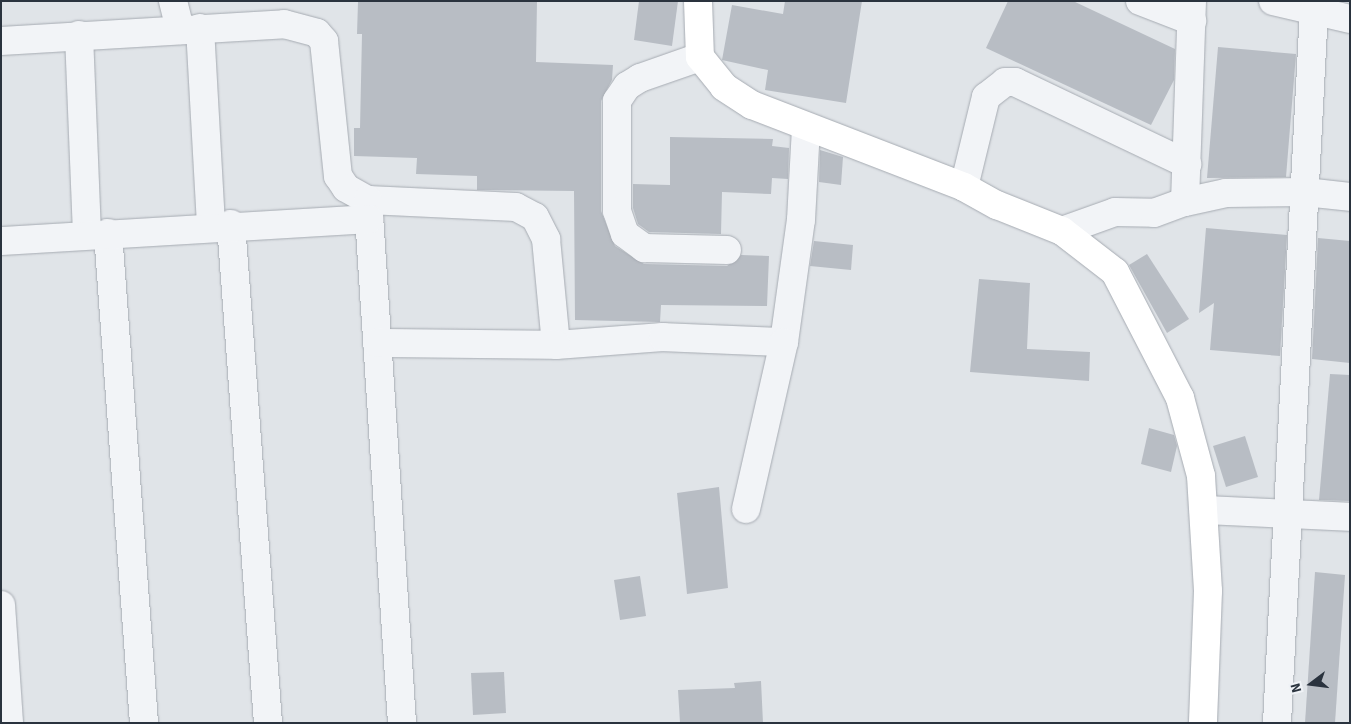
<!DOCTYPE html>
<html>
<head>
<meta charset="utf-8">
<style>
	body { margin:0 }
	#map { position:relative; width:1351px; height:724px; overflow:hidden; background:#e0e4e8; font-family:"Source Sans 3",sans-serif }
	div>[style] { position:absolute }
	.building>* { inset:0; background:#b8bdc4 }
	.roads { filter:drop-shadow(0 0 1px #a6abb2) drop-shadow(0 0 1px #a6abb2) }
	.street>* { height:28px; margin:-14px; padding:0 14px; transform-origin:14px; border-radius:14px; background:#f2f4f7 }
	.secondary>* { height:28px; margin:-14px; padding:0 14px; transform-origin:14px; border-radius:14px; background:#fff }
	span { translate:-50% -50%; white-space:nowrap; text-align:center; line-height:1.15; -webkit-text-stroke:4.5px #eff2f6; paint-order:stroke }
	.frame { position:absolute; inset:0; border:2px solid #2a333e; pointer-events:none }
	.north { position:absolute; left:1286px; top:659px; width:50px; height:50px; -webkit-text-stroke:4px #eff2f6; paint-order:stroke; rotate:255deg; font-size:14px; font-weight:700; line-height:20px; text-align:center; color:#2a333e }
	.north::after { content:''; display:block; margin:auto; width:18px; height:22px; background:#2a333e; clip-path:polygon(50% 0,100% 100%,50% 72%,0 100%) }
</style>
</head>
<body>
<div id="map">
	<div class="building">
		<div style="clip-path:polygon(482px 1px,537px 1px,536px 62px,613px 65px,612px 80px,601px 101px,601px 211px,615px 246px,644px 264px,727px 266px,741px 255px,769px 256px,767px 306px,661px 305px,660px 322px,575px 320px,574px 191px,477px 190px,477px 176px,416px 174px,417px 158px,354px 156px,354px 128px,360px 128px,362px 34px,357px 34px,358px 2px)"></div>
		<div style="clip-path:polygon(639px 1px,678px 1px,672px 46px,634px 40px)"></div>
		<div style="clip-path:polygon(785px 1px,862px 1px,846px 103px,765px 90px,768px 70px,722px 60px,732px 5px,783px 14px)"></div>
		<div style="clip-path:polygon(1008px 1px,1073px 1px,1175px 49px,1174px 80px,1151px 125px,986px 48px)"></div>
		<div style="clip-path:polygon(1218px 47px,1296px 54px,1286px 177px,1207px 178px)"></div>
		<div style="clip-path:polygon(670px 137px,773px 139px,772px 146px,789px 148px,788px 179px,772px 178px,771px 194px,722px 192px,721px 234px,649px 232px,638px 224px,633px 208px,633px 184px,670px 185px)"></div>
		<div style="clip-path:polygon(820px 150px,843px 157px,841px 185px,819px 182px)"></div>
		<div style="clip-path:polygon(1206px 228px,1287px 235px,1280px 356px,1210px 350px,1214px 303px,1199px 313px)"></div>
		<div style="clip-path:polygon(1318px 238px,1350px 241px,1350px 363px,1312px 359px)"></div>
		<div style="clip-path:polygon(814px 241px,853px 245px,851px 270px,810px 266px)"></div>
		<div style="clip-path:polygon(1147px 254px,1189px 319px,1167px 333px,1129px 265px)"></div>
		<div style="clip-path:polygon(979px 279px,1030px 283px,1027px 349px,1090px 352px,1089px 381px,970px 372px)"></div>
		<div style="clip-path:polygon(1330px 374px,1350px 375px,1350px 501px,1319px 500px)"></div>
		<div style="clip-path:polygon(1149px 428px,1174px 435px,1177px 446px,1171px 472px,1141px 464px)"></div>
		<div style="clip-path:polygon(1245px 436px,1258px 477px,1226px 487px,1213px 446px)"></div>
		<div style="clip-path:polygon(719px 487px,728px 588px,687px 594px,677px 493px)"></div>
		<div style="clip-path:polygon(1315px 572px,1345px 575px,1335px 723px,1305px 723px)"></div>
		<div style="clip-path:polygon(640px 576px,646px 616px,620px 620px,614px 580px)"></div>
		<div style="clip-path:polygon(504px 672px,506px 713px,473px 715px,471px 673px)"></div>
		<div style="clip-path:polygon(761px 681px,763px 723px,680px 723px,678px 690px,735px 688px,734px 683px)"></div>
	</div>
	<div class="roads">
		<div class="street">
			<div style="left:173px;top:1px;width:30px;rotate:76deg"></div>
			<div style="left:1140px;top:1px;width:56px;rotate:21deg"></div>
			<div style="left:1192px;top:1px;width:201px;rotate:92deg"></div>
			<div style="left:1185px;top:202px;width:42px;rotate:-12.4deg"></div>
			<div style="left:1226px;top:193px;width:79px;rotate:-0.7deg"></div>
			<div style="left:1305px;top:192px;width:45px;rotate:6.3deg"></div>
			<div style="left:1273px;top:1px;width:79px;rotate:13.2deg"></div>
			<div style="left:200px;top:28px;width:198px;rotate:86.8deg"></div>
			<div style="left:79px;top:35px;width:199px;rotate:87.7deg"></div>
			<div style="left:1px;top:41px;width:284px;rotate:-3.4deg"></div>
			<div style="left:284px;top:24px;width:34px;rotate:15deg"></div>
			<div style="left:317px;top:33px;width:11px;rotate:49deg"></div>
			<div style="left:324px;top:41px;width:136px;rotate:84.1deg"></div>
			<div style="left:338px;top:176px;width:14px;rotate:56deg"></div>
			<div style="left:346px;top:188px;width:25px;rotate:29deg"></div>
			<div style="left:368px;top:200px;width:148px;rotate:2.7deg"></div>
			<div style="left:516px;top:207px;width:21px;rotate:28deg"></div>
			<div style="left:535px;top:217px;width:25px;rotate:63deg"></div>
			<div style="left:546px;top:239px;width:106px;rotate:84.6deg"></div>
			<div style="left:556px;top:345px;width:107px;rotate:-4.3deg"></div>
			<div style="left:663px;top:337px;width:121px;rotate:2.4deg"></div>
			<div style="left:784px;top:342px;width:123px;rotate:-82.1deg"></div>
			<div style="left:801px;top:220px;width:92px;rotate:-86.9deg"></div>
			<div style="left:700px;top:57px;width:64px;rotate:160.7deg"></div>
			<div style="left:640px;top:78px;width:15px;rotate:148deg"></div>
			<div style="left:627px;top:86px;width:18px;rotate:124deg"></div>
			<div style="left:617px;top:101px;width:110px;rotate:90deg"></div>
			<div style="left:617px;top:211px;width:24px;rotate:71deg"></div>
			<div style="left:625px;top:234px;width:24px;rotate:36deg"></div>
			<div style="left:644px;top:248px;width:83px;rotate:1.4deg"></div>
			<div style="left:964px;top:187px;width:93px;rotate:-76.3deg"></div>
			<div style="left:986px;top:97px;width:24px;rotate:-38deg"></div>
			<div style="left:1005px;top:82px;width:10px"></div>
			<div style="left:1015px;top:82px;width:191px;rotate:25.5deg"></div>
			<div style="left:368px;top:200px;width:524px;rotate:86.28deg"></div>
			<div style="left:231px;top:224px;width:500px;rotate:85.76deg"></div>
			<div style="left:1062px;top:231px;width:56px;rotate:-19.7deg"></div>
			<div style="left:1115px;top:212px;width:39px;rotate:1deg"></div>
			<div style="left:1154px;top:213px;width:33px;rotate:-20deg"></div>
			<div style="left:108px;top:233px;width:491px;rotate:85.8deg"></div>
			<div style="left:1px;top:241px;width:369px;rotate:-3.4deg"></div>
			<div style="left:377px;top:343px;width:179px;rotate:0.6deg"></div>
			<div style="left:746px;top:509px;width:171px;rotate:-77.2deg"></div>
			<div style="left:1204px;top:510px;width:146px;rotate:2.7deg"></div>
			<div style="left:1px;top:605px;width:118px;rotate:86.1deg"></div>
			<div style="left:1277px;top:723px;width:713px;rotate:-87.03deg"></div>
		</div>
		<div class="secondary">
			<div style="left:698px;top:1px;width:56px;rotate:88deg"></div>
			<div style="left:700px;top:57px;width:38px;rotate:51deg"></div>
			<div style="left:724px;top:87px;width:33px;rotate:33deg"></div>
			<div style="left:752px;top:105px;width:227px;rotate:21.1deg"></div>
			<div style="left:964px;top:187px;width:38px;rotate:29deg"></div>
			<div style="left:997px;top:205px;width:70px;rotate:21.8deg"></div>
			<div style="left:1062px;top:231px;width:67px;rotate:37.7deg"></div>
			<div style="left:1115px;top:272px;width:142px;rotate:62.7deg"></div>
			<div style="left:1180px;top:398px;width:81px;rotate:74.9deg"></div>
			<div style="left:1201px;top:476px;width:115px;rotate:86.5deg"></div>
			<div style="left:1208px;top:591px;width:132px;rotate:92.2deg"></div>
		</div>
	</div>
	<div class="frame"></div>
	<div class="north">N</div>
</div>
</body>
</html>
